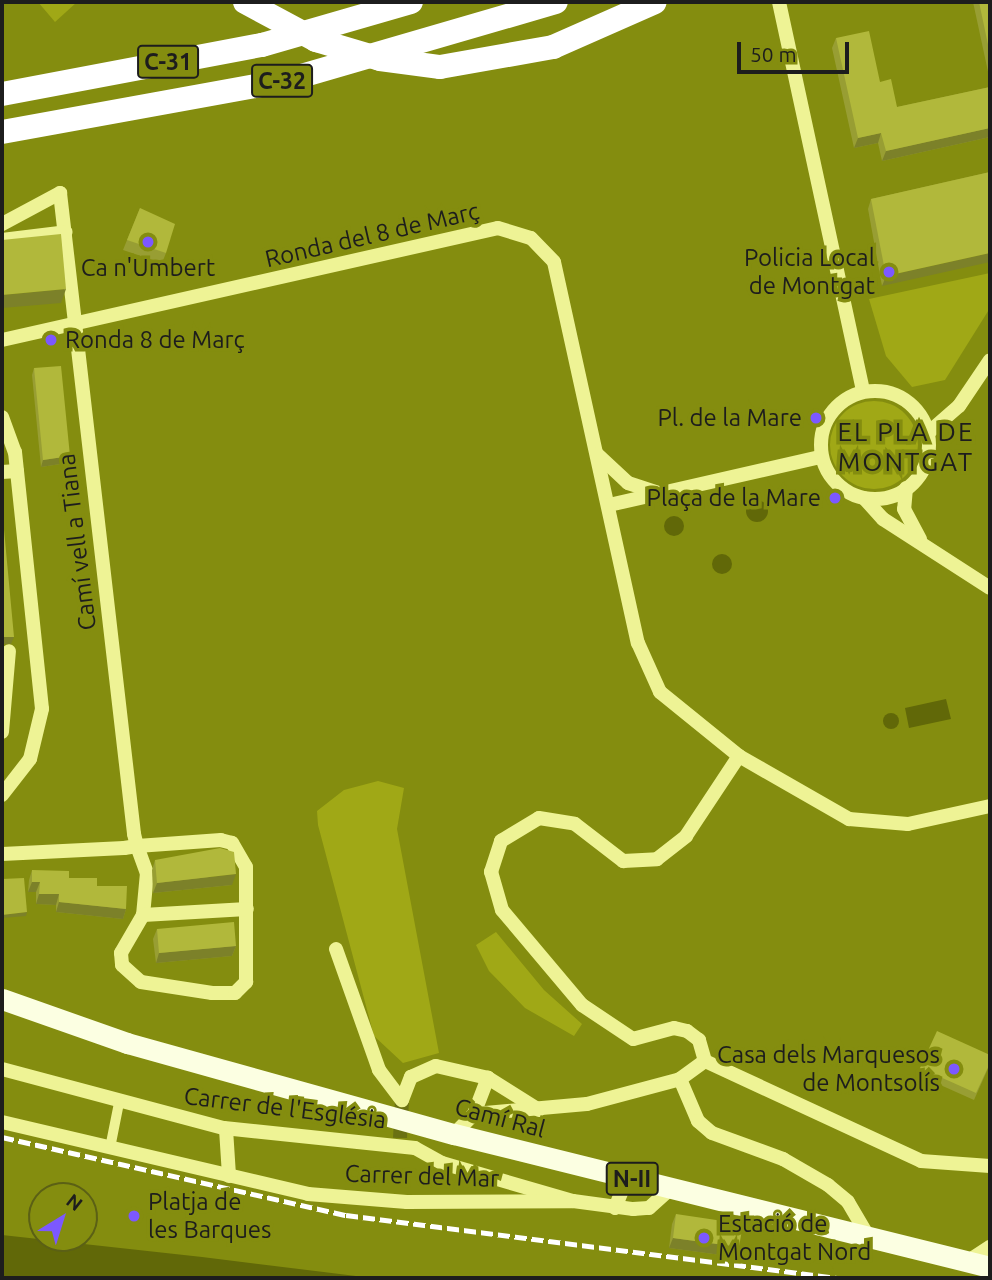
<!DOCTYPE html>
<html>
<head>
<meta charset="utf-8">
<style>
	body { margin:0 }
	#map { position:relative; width:992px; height:1280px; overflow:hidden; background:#848d0f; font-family:Ubuntu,sans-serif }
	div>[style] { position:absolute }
	.green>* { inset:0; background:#a0a816 }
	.round { border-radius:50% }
	.water>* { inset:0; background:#616808 }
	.minor-tunnel>* { height:14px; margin-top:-7px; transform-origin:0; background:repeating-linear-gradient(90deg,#6a7112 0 14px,transparent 0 21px) }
	.pedestrian>* { height:10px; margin:-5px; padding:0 5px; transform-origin:5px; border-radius:5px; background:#eef395 }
	.minor>* { height:14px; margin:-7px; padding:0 7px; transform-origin:7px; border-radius:7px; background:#eef395 }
	.minor>.ring { margin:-7px; padding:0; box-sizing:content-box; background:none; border:14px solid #eef395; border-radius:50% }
	.primary>* { height:21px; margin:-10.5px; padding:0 10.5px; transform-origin:10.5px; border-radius:10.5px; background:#fcffe2 }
	.motorway>* { height:24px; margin:-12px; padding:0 12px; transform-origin:12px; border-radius:12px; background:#fff }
	.rail>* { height:4.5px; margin-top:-2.25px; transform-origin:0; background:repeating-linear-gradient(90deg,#fff 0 12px,transparent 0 17px) }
	.motorway-bridge>* { height:24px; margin:-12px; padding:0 12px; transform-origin:12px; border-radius:12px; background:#fff }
	.wall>* { inset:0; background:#989e33 }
	.shaded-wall>* { inset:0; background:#7c8129 }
	.building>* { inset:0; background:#b1b83b }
	.dots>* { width:19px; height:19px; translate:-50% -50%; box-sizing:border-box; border:4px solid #848d0f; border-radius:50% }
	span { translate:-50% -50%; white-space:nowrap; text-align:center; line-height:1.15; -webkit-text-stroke:7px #848d0f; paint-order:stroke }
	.shield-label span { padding:2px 5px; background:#848d0f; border:2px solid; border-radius:5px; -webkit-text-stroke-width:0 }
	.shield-label { font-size:23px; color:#1d1d1d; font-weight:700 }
	.street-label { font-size:24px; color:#1d1d1d }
	.poi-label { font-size:24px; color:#1d1d1d }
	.right { translate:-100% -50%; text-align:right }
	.left { translate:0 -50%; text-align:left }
	.neighbourhood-label { font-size:26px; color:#1d1d1d; letter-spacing:2px }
	.frame { position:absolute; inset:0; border:4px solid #1d1d1d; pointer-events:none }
	.north { position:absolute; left:28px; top:1182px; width:70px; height:70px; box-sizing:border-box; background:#848d0f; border:2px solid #5b6015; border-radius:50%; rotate:38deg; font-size:19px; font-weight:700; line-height:28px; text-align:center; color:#1d1d1d }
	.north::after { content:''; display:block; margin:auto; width:24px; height:32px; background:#7c58ff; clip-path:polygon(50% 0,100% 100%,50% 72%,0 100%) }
	.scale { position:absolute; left:737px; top:42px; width:112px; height:32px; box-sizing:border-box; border:4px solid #1d1d1d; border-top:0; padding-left:9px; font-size:21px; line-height:24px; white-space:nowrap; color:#1d1d1d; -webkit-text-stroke:5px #848d0f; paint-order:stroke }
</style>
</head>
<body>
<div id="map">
	<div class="green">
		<div style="clip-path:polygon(38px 2px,77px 2px,55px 22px)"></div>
		<div style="clip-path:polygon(990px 273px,990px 308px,945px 380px,912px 387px,886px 356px,869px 299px)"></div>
		<div class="round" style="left:830px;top:401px;width:88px;height:88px"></div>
		<div style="clip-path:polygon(378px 781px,404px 788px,397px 829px,439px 1053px,403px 1063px,374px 1036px,318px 825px,317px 811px,344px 790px)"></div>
		<div style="clip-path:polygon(496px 932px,544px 990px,582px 1024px,574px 1036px,525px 1008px,489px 971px,476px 945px)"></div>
	</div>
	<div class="water">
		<div class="round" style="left:746px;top:500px;width:22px;height:22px"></div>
		<div class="round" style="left:664px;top:516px;width:20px;height:20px"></div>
		<div class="round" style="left:712px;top:554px;width:20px;height:20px"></div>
		<div style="clip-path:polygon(946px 699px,951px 719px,909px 728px,905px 708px)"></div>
		<div class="round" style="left:883px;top:713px;width:16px;height:16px"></div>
		<div style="clip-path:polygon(2px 1235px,202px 1257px,372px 1278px,2px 1278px)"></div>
	</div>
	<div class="minor-tunnel">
		<div style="left:400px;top:1138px;width:38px;rotate:-87deg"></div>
	</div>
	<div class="pedestrian">
		<div style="left:110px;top:1148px;width:46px;rotate:-78.7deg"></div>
	</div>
	<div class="minor">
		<div style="left:779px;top:2px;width:398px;rotate:77.8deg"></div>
		<div style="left:2px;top:224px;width:66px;rotate:-28.1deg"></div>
		<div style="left:60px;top:193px;width:645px;rotate:83.41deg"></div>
		<div style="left:134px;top:834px;width:12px;rotate:76deg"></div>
		<div style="left:137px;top:846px;width:29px;rotate:70deg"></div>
		<div style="left:147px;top:873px;width:42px;rotate:95.4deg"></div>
		<div style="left:143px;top:915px;width:44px;rotate:120.1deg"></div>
		<div style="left:121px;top:953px;width:12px;rotate:85deg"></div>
		<div style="left:122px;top:965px;width:25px;rotate:42deg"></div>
		<div style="left:141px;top:982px;width:72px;rotate:8.8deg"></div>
		<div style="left:212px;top:993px;width:23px"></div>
		<div style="left:235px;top:993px;width:16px;rotate:-45deg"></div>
		<div style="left:246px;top:982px;width:115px;rotate:-90deg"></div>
		<div style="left:246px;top:867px;width:28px;rotate:-120deg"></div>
		<div style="left:232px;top:843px;width:11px;rotate:-165deg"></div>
		<div style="left:221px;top:840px;width:84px;rotate:175.9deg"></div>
		<div style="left:137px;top:846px;width:13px;rotate:171deg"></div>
		<div style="left:124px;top:848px;width:122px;rotate:177.2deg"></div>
		<div style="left:2px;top:240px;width:64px;rotate:-7.1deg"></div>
		<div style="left:2px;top:340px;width:508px;rotate:-12.72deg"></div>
		<div style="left:498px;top:228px;width:34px;rotate:17deg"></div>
		<div style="left:531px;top:238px;width:33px;rotate:46deg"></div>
		<div style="left:554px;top:262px;width:390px;rotate:77.6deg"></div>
		<div style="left:638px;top:643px;width:54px;rotate:65.8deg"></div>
		<div style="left:660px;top:692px;width:102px;rotate:39deg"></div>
		<div style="left:739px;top:756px;width:127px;rotate:29.8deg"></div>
		<div style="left:849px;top:819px;width:59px;rotate:4.8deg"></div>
		<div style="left:908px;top:824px;width:84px;rotate:-12.4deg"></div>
		<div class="ring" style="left:821px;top:391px;width:94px;height:94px"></div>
		<div style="left:2px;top:417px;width:37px;rotate:70deg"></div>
		<div style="left:15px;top:452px;width:258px;rotate:84deg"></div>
		<div style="left:42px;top:709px;width:51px;rotate:103.5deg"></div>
		<div style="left:30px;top:759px;width:46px;rotate:127.9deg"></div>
		<div style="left:928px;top:433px;width:41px;rotate:-41.1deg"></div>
		<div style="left:959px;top:406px;width:55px;rotate:-56deg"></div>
		<div style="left:597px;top:454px;width:42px;rotate:43.1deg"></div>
		<div style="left:628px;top:483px;width:32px;rotate:18deg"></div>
		<div style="left:2px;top:472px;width:15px;rotate:-4deg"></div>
		<div style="left:906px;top:488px;width:21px;rotate:95deg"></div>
		<div style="left:904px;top:509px;width:34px;rotate:62deg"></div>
		<div style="left:864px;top:498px;width:28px;rotate:48deg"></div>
		<div style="left:883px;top:519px;width:127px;rotate:32.8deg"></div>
		<div style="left:609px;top:505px;width:217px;rotate:-12.8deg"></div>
		<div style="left:2px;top:732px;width:81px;rotate:-85.1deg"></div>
		<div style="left:143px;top:915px;width:104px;rotate:-3.3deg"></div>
		<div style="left:336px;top:949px;width:128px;rotate:70.4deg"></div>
		<div style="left:379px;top:1070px;width:38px;rotate:53deg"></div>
		<div style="left:705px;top:1061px;width:22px;rotate:-106deg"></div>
		<div style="left:699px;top:1040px;width:15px;rotate:-143deg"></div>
		<div style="left:687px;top:1031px;width:13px;rotate:-167deg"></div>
		<div style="left:674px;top:1028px;width:42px;rotate:165deg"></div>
		<div style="left:633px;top:1039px;width:61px;rotate:-146.3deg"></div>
		<div style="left:582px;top:1005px;width:124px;rotate:-130.1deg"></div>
		<div style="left:502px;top:910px;width:40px;rotate:-106deg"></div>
		<div style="left:491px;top:872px;width:33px;rotate:-72deg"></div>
		<div style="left:501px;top:841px;width:44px;rotate:-31.2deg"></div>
		<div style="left:539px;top:818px;width:36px;rotate:9deg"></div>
		<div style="left:575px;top:824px;width:61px;rotate:37.6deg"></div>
		<div style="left:623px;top:861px;width:34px;rotate:-3deg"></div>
		<div style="left:657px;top:859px;width:37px;rotate:-38deg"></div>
		<div style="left:686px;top:836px;width:96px;rotate:-56.5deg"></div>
		<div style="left:705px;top:1061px;width:238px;rotate:24.8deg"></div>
		<div style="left:921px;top:1161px;width:69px;rotate:4.1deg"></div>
		<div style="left:2px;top:1069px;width:230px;rotate:14.9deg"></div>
		<div style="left:224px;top:1128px;width:192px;rotate:6deg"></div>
		<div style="left:415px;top:1148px;width:31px;rotate:29deg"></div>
		<div style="left:442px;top:1163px;width:136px;rotate:16.2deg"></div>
		<div style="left:680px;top:1079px;width:46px;rotate:66.8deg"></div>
		<div style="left:698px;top:1121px;width:18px;rotate:41deg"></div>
		<div style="left:712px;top:1133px;width:76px;rotate:20.1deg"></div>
		<div style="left:783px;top:1159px;width:52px;rotate:30deg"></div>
		<div style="left:828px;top:1185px;width:26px;rotate:40deg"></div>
		<div style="left:848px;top:1202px;width:45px;rotate:59.5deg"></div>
		<div style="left:402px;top:1100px;width:25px;rotate:-69deg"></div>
		<div style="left:411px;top:1077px;width:27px;rotate:-24deg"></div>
		<div style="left:436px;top:1066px;width:53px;rotate:13deg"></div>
		<div style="left:488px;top:1078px;width:60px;rotate:32.1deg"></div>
		<div style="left:474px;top:1114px;width:39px;rotate:-69deg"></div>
		<div style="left:2px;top:1122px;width:314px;rotate:13.2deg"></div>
		<div style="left:308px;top:1194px;width:99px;rotate:4.6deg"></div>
		<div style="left:407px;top:1202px;width:166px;rotate:-0.3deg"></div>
		<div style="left:573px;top:1201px;width:61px;rotate:7.6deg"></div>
		<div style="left:633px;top:1209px;width:16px;rotate:-4deg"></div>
		<div style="left:649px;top:1208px;width:28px;rotate:-42deg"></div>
		<div style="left:226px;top:1129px;width:47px;rotate:86.3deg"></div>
		<div style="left:454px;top:1134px;width:28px;rotate:-45deg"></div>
		<div style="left:474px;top:1114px;width:113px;rotate:-5.1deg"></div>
		<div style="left:587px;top:1104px;width:96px;rotate:-15deg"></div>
		<div style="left:680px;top:1079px;width:31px;rotate:-36deg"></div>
		<div style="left:615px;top:1208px;width:32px;rotate:-68deg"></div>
		<div style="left:965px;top:1263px;width:30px;rotate:-33deg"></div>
	</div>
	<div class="primary">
		<div style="left:2px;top:999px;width:133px;rotate:19.4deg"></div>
		<div style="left:127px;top:1043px;width:339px;rotate:15.6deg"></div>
		<div style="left:454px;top:1134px;width:552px;rotate:13.94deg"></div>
	</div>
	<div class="motorway">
		<div style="left:553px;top:47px;width:111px;rotate:-23.8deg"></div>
		<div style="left:2px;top:94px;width:265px;rotate:-10.7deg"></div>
		<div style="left:262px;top:45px;width:155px;rotate:-16.1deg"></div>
		<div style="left:2px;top:132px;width:287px;rotate:-10.3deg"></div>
		<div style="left:284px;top:81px;width:283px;rotate:-16.2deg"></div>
	</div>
	<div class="rail">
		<div style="left:2px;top:1137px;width:353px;rotate:12.8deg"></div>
		<div style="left:346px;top:1215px;width:497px;rotate:7.3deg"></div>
	</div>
	<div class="motorway-bridge">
		<div style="left:245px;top:2px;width:81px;rotate:28.2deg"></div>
		<div style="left:316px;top:40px;width:67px;rotate:16.5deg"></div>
		<div style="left:380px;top:59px;width:61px;rotate:7.6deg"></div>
		<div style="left:440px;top:67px;width:115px;rotate:-10deg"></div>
	</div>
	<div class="wall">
		<div style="clip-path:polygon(973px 2px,990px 2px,990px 81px)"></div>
		<div style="clip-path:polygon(836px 38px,880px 82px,897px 107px,990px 87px,990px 137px,882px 161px,878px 143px,854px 148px,832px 48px)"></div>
		<div style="clip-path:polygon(990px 172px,882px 286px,868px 209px,871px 199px)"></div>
		<div style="clip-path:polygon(140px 208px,166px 253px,162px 263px,123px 250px)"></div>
		<div style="clip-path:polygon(34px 368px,67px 463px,41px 467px,32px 375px)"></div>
		<div style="clip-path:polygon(155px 860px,232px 885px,153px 893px,152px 870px)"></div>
		<div style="clip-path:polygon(32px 870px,69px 878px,97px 886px,126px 909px,123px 919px,56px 912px,56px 905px,36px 904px,36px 892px,28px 892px,29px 880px)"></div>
		<div style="clip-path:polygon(157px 929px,236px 946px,232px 956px,156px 963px,153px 939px)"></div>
		<div style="clip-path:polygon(990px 1055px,990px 1064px,974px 1100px,918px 1075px,920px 1068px)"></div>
		<div style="clip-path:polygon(676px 1214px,736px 1257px,669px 1248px,672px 1224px)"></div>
	</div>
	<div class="shaded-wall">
		<div style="clip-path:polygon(990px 128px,990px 137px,882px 161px,886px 151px)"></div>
		<div style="clip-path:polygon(881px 133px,878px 143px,854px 148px,858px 138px)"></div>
		<div style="clip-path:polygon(990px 253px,990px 262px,882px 286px,886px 276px)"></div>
		<div style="clip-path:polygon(66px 289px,61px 303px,2px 308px,2px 295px)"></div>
		<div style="clip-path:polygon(70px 456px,67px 463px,41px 467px,43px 460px)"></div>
		<div style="clip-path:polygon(2px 637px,14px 637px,11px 644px,2px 644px)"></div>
		<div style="clip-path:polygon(236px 874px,232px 885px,153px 893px,157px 883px)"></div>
		<div style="clip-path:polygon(32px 882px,40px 882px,36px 892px,28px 892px)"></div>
		<div style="clip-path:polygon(39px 894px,59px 894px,56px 905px,36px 904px)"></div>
		<div style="clip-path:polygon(59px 902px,126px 909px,123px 919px,56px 912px)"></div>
		<div style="clip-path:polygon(27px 912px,26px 916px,2px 918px,2px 915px)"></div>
		<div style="clip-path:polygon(236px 946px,232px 956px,156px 963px,159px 953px)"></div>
		<div style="clip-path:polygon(673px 1238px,739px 1247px,736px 1257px,669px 1248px)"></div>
	</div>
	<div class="building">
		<div style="clip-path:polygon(979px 2px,990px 2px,990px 54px)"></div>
		<div style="clip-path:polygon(869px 31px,880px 82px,891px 79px,897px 107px,990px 87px,990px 128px,886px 151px,881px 133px,858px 138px,836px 38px)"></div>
		<div style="clip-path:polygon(990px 172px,990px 253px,886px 276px,871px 199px)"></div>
		<div style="clip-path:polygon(140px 208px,175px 224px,166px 253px,127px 240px)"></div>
		<div style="clip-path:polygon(61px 234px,66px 289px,2px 295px,2px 240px)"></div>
		<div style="clip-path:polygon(61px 366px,70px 456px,43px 460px,34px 368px)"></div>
		<div style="clip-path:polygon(2px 508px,14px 637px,2px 637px)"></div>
		<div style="clip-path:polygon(220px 848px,234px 852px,236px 874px,157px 883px,155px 860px)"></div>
		<div style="clip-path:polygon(32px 870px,69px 871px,69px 878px,97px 878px,97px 886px,127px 886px,126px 909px,59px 902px,59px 894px,39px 894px,40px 882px,32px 882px)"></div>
		<div style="clip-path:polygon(24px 878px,27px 912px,2px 915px,2px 879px)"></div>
		<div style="clip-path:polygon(234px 922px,236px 946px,159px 953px,157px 929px)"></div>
		<div style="clip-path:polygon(937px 1031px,990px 1055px,990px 1063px,976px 1093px,920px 1068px)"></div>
		<div style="clip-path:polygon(676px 1214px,743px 1224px,739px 1247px,673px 1238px)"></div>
	</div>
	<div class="dots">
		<div style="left:148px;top:242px;background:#7c58ff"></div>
		<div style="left:889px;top:272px;background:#7c58ff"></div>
		<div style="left:51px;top:340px;background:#7c58ff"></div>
		<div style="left:816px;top:418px;background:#7c58ff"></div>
		<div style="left:835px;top:498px;background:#7c58ff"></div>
		<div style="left:954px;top:1069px;background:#7c58ff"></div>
		<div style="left:134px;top:1216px;background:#7c58ff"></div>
		<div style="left:704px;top:1238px;background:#7c58ff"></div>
	</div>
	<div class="shield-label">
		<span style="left:168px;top:62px">C-31</span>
		<span style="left:282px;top:81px">C-32</span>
		<span style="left:632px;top:1179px">N-II</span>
	</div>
	<div class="street-label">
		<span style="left:372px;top:235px;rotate:-13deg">Ronda del 8 de Març</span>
		<span style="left:77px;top:542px;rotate:-97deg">Camí vell a Tiana</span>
		<span style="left:285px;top:1108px;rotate:7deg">Carrer de l'Església</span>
		<span style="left:500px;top:1118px;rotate:15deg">Camí Ral</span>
		<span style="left:422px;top:1176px;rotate:2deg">Carrer del Mar</span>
	</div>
	<div class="poi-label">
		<span class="right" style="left:875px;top:272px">Policia Local<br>de Montgat</span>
		<span style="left:148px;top:268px">Ca n'Umbert</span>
		<span class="left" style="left:65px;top:340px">Ronda 8 de Març</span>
		<span class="right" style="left:802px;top:418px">Pl. de la Mare</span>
		<span class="right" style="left:821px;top:498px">Plaça de la Mare</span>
		<span class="right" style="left:940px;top:1069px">Casa dels Marquesos<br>de Montsolís</span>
		<span class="left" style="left:148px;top:1216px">Platja de<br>les Barques</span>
		<span class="left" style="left:718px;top:1238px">Estació de<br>Montgat Nord</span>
	</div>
	<div class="neighbourhood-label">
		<span style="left:906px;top:447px">EL PLA DE<br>MONTGAT</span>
	</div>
	<div class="frame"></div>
	<div class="north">N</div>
	<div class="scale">50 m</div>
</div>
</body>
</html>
